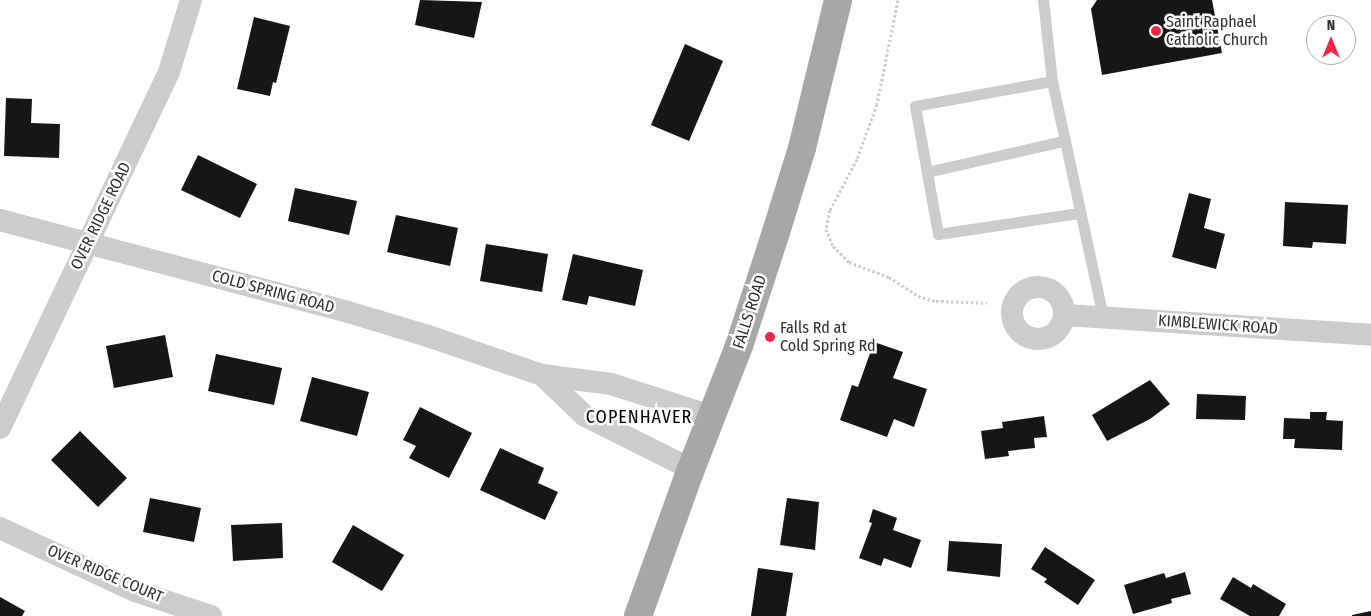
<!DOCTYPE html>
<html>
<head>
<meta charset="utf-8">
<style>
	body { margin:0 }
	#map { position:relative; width:1371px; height:616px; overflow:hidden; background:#fff; font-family:"Fira Sans Condensed",sans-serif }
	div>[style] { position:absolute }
	.building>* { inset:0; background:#161616 }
	.path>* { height:3px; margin-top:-1.5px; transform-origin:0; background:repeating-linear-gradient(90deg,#ccc 0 2.5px,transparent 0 5px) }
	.lane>* { height:11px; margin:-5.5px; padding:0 5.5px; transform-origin:5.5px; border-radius:5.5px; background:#ccc }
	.street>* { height:22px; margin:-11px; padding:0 11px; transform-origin:11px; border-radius:11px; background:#ccc }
	.street>.ring { margin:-11px; padding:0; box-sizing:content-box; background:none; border:22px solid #ccc; border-radius:50% }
	.primary>* { height:28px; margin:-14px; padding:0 14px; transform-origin:14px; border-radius:14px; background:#a7a7a7 }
	.dots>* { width:14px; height:14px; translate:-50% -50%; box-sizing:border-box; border:2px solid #fff; border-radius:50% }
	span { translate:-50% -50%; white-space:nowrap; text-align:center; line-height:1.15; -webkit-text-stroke:5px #fff; paint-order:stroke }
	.poi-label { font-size:16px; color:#2f2f2f }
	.left { translate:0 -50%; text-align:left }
	.street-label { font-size:16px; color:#2f2f2f }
	.neighbourhood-label { font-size:18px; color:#000; letter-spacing:1px }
	.north { position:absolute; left:1306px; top:15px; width:50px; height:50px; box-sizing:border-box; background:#fff; border:1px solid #acacac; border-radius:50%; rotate:0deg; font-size:14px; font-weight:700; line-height:20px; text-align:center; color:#2f2f2f }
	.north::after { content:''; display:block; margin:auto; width:18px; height:22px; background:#ef2742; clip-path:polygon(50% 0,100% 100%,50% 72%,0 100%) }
</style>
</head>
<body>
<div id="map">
	<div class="building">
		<div style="clip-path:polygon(420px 0,482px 2px,474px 38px,415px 25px)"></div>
		<div style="clip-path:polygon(1097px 0,1212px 0,1222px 53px,1102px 75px,1091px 9px)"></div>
		<div style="clip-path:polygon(254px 17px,290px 26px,276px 83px,273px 82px,270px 96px,237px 89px)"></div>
		<div style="clip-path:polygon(685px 44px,723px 61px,689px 141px,651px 125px)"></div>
		<div style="clip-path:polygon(6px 98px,32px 99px,31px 123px,60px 124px,59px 158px,4px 156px)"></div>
		<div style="clip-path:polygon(198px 155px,257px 184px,240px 218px,181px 190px)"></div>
		<div style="clip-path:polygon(295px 188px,357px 201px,349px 235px,288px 221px)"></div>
		<div style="clip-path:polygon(1189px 193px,1211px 199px,1204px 228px,1225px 234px,1216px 269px,1172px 257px)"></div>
		<div style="clip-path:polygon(1285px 202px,1348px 205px,1346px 244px,1313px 242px,1312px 248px,1283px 246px)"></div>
		<div style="clip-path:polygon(396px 215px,458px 228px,450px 266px,387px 252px)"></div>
		<div style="clip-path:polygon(486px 244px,548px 254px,542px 292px,480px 281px)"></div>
		<div style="clip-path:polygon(573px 254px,643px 270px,635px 306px,589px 296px,587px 305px,562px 300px)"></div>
		<div style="clip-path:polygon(165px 335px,173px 377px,114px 388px,106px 346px)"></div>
		<div style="clip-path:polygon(874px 342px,903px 352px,893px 378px,927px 389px,914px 427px,894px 419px,887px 437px,840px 420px,852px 385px,858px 387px)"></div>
		<div style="clip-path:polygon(216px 354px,282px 368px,274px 405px,208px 391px)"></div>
		<div style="clip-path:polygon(312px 377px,369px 392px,357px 436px,300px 421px)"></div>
		<div style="clip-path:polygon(1150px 380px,1170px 404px,1150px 419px,1107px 441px,1092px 415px)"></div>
		<div style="clip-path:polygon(1197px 394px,1246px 396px,1245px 420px,1196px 419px)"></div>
		<div style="clip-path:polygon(420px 407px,472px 433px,449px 478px,409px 458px,416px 446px,403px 440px)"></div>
		<div style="clip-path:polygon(1310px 412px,1327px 412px,1326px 420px,1343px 421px,1342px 450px,1294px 448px,1295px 439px,1283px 439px,1284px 418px,1310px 419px)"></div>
		<div style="clip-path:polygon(1044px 416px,1047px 437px,1034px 438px,1035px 448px,1008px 451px,1009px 456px,985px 459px,981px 431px,1003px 428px,1002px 422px)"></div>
		<div style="clip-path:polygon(80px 431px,127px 478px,98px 507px,51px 460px)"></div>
		<div style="clip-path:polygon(500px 448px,544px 468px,538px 483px,558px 492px,545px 520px,480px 490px)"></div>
		<div style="clip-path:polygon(150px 498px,201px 508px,194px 542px,143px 532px)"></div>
		<div style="clip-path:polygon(787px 498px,819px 502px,815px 550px,780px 545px)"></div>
		<div style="clip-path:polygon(873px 509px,897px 518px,893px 530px,921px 540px,911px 568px,884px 558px,881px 566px,859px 558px,872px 523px,869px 522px)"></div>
		<div style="clip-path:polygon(282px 523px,283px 558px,233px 561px,231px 525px)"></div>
		<div style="clip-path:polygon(353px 525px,404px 555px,382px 591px,332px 562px)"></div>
		<div style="clip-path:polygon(949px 541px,1002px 544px,1000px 577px,947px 571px)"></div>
		<div style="clip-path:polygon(1045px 547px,1095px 580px,1078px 605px,1044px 582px,1047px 579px,1031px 569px)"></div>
		<div style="clip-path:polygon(758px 568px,793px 573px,786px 616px,751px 616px)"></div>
		<div style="clip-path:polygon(1185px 572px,1191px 594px,1171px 599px,1172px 603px,1133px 614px,1124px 585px,1164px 573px,1166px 578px)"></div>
		<div style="clip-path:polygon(1233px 577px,1251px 588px,1253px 584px,1286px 604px,1279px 616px,1250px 616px,1220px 599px)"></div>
		<div style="clip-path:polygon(0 597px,25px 611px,22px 616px,0 616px)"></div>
		<div style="clip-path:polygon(1371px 611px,1371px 616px,1352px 616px,1352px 615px)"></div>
	</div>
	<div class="path">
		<div style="left:898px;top:0;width:106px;rotate:101.4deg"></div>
		<div style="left:877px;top:104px;width:59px;rotate:110deg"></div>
		<div style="left:857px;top:159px;width:58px;rotate:117.9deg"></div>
		<div style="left:830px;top:210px;width:19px;rotate:102deg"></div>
		<div style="left:826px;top:229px;width:18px;rotate:68deg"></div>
		<div style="left:833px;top:246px;width:23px;rotate:45deg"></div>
		<div style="left:849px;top:262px;width:43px;rotate:20.6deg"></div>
		<div style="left:889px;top:277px;width:35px;rotate:33deg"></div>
		<div style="left:918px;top:296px;width:19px;rotate:16deg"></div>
		<div style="left:936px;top:301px;width:51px;rotate:2.2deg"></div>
	</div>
	<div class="lane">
		<div style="left:1043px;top:0;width:81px;rotate:83.7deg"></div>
		<div style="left:1052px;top:81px;width:240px;rotate:77.8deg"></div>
		<div style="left:1052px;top:81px;width:139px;rotate:169.7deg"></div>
		<div style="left:915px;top:106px;width:130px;rotate:79.8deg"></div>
		<div style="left:938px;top:234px;width:143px;rotate:-8.5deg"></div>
		<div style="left:927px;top:172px;width:140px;rotate:-12.8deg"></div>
	</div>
	<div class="street">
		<div style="left:0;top:220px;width:360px;rotate:14.8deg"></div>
		<div style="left:348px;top:312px;width:84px;rotate:16.7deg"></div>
		<div style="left:428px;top:336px;width:120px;rotate:18.9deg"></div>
		<div style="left:542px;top:375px;width:70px;rotate:7.4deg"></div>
		<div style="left:611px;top:384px;width:105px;rotate:17.7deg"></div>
		<div class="ring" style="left:1012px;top:287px;width:30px;height:30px"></div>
		<div style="left:1065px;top:315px;width:307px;rotate:3.7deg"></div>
		<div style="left:542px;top:375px;width:59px;rotate:43.6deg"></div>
		<div style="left:585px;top:416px;width:119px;rotate:26.6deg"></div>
		<div style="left:0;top:428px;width:394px;rotate:-64.6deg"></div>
		<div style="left:169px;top:72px;width:75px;rotate:-73deg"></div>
		<div style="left:0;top:528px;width:149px;rotate:25deg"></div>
		<div style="left:135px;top:591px;width:80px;rotate:18.2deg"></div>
	</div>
	<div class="primary">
		<div style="left:638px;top:616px;width:156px;rotate:-70.2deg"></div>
		<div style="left:691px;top:469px;width:132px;rotate:-68.7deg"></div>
		<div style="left:739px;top:346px;width:120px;rotate:-72deg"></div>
		<div style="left:776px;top:232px;width:88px;rotate:-72.8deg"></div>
		<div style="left:802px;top:148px;width:152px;rotate:-76.3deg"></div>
	</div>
	<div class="dots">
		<div style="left:1156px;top:31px;background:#ef2742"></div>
		<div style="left:770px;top:337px;background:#ef2742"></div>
	</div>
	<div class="poi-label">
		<span class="left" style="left:1166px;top:31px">Saint Raphael<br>Catholic Church</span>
		<span class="left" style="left:780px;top:337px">Falls Rd at<br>Cold Spring Rd</span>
	</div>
	<div class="street-label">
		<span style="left:101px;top:216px;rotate:-64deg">OVER RIDGE ROAD</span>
		<span style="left:273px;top:292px;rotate:15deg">COLD SPRING ROAD</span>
		<span style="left:750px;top:312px;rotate:-72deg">FALLS ROAD</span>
		<span style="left:1218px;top:325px;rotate:4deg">KIMBLEWICK ROAD</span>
		<span style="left:105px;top:574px;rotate:23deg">OVER RIDGE COURT</span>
	</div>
	<div class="neighbourhood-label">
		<span style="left:639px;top:417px">COPENHAVER</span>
	</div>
	<div class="north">N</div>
</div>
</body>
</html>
